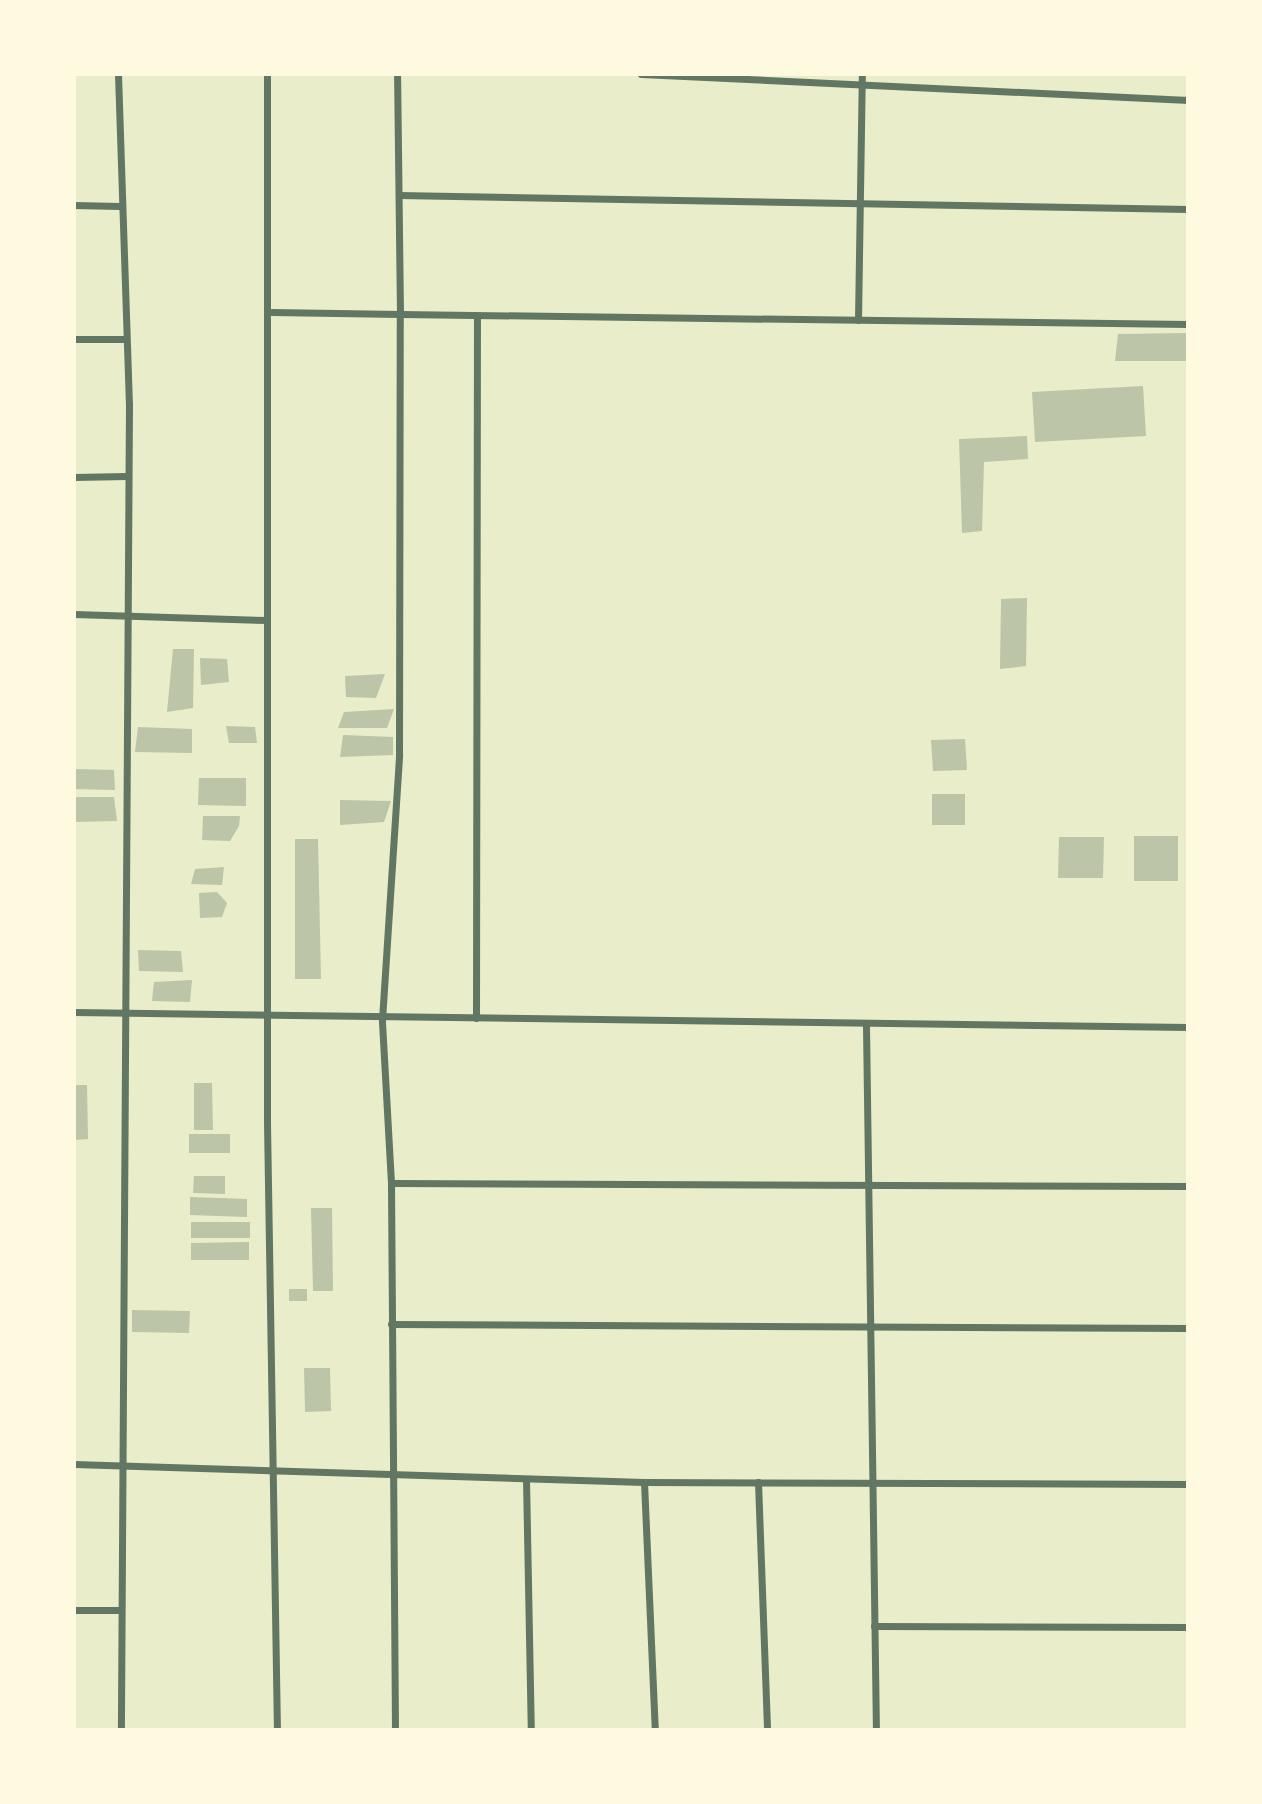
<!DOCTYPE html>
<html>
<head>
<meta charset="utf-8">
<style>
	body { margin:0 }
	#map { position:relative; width:1262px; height:1804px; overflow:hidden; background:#e9edc9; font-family:Rubik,sans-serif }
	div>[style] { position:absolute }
	.building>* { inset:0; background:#bcc5a7 }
	.minor>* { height:7px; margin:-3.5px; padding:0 3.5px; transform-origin:3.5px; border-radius:3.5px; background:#617663 }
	span { translate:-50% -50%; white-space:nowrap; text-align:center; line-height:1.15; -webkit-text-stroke:6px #fefae0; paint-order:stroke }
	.frame { position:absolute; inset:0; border:76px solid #fefae0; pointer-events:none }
</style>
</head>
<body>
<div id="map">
	<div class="building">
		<div style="clip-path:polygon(1188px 333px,1188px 361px,1115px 361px,1118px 334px)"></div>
		<div style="clip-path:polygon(1143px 386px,1146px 436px,1035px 442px,1032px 392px)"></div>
		<div style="clip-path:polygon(1027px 436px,1028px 459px,984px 462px,982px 531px,962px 533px,959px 439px)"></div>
		<div style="clip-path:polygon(1027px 598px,1026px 666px,1000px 669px,1001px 599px)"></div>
		<div style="clip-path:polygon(173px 649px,194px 649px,193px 708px,167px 712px)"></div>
		<div style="clip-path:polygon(200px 658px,227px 659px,229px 682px,201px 685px)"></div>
		<div style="clip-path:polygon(385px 674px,376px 698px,346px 697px,345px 676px)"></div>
		<div style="clip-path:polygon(394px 709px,387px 728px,338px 728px,344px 712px)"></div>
		<div style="clip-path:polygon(226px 726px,255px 727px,257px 743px,229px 743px)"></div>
		<div style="clip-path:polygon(138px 727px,192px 729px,192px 753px,135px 752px)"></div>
		<div style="clip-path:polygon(343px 735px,393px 737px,393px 755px,340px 757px)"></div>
		<div style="clip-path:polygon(965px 739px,967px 770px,933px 771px,931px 740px)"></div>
		<div style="clip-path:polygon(74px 769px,114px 770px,115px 790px,74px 789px)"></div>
		<div style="clip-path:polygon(199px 778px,246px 778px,246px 806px,198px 805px)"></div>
		<div style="clip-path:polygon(932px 794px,965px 794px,965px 825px,932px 825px)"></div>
		<div style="clip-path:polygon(74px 797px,114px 797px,117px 821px,74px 822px)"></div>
		<div style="clip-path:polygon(340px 800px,391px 801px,384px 822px,340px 825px)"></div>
		<div style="clip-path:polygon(203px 816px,240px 816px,239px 826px,230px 841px,202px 840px)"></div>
		<div style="clip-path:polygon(1134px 836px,1178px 836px,1178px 881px,1134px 881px)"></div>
		<div style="clip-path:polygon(1059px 837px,1104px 837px,1103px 878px,1058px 878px)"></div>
		<div style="clip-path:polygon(295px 839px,318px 839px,321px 979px,295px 979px)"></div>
		<div style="clip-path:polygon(224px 867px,222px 885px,191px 884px,195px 869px)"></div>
		<div style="clip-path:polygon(217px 892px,227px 903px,222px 917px,200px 918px,199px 893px)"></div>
		<div style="clip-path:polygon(138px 950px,181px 951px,183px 972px,139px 971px)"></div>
		<div style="clip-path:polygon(192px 980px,190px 1002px,152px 1001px,154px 982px)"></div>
		<div style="clip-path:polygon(194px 1083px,212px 1083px,213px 1130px,194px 1130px)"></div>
		<div style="clip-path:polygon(74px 1085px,87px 1085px,88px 1139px,74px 1140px)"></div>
		<div style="clip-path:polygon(189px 1134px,230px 1134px,230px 1153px,189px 1153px)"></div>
		<div style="clip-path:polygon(194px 1176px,225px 1176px,225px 1194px,193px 1193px)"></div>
		<div style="clip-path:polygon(190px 1197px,247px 1199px,247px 1217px,190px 1215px)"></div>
		<div style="clip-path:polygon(311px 1208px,332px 1208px,333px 1291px,313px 1291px)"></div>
		<div style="clip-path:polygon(191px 1222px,250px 1222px,250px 1238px,191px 1238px)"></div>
		<div style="clip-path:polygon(249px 1242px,249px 1260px,191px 1260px,191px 1243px)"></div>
		<div style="clip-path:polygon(289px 1289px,307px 1289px,307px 1301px,289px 1301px)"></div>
		<div style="clip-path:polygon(132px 1310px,190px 1311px,189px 1333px,132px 1332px)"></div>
		<div style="clip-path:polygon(304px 1368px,330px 1368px,331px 1411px,305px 1412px)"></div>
	</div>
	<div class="minor">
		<div style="left:118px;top:74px;width:330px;rotate:88.1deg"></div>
		<div style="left:129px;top:404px;width:1326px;rotate:90.35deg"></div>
		<div style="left:267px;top:74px;width:1049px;rotate:90deg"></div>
		<div style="left:267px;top:1123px;width:607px;rotate:89.06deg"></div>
		<div style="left:641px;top:74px;width:548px;rotate:2.72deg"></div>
		<div style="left:399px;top:195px;width:789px;rotate:1.02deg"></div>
		<div style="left:74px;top:205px;width:45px;rotate:1.3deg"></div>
		<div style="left:272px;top:312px;width:128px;rotate:0.9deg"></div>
		<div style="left:400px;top:314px;width:240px;rotate:-90.7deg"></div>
		<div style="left:858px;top:320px;width:246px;rotate:-89.1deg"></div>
		<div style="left:74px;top:339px;width:51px"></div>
		<div style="left:74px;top:477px;width:53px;rotate:-1.1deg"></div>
		<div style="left:74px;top:614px;width:193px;rotate:1.8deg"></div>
		<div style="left:74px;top:1012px;width:1114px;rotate:0.77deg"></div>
		<div style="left:476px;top:1018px;width:701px;rotate:-89.92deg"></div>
		<div style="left:866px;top:1026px;width:704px;rotate:89.19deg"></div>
		<div style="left:391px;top:1183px;width:797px;rotate:0.22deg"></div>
		<div style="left:391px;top:1324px;width:797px;rotate:0.29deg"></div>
		<div style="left:74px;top:1464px;width:570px;rotate:1.81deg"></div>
		<div style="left:644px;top:1482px;width:544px;rotate:0.21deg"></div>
		<div style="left:526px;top:1479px;width:251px;rotate:88.9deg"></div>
		<div style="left:644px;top:1482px;width:248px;rotate:87.5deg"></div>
		<div style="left:758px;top:1482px;width:248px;rotate:87.9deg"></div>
		<div style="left:74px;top:1610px;width:45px"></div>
		<div style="left:874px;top:1626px;width:314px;rotate:0.2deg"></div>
		<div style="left:395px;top:1730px;width:547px;rotate:-90.42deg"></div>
		<div style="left:391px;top:1183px;width:163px;rotate:-93.2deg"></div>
		<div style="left:382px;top:1020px;width:266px;rotate:-86.3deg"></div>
		<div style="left:399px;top:755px;width:441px;rotate:-89.9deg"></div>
		<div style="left:400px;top:314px;width:788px;rotate:0.73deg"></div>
	</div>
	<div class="frame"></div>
</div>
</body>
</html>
